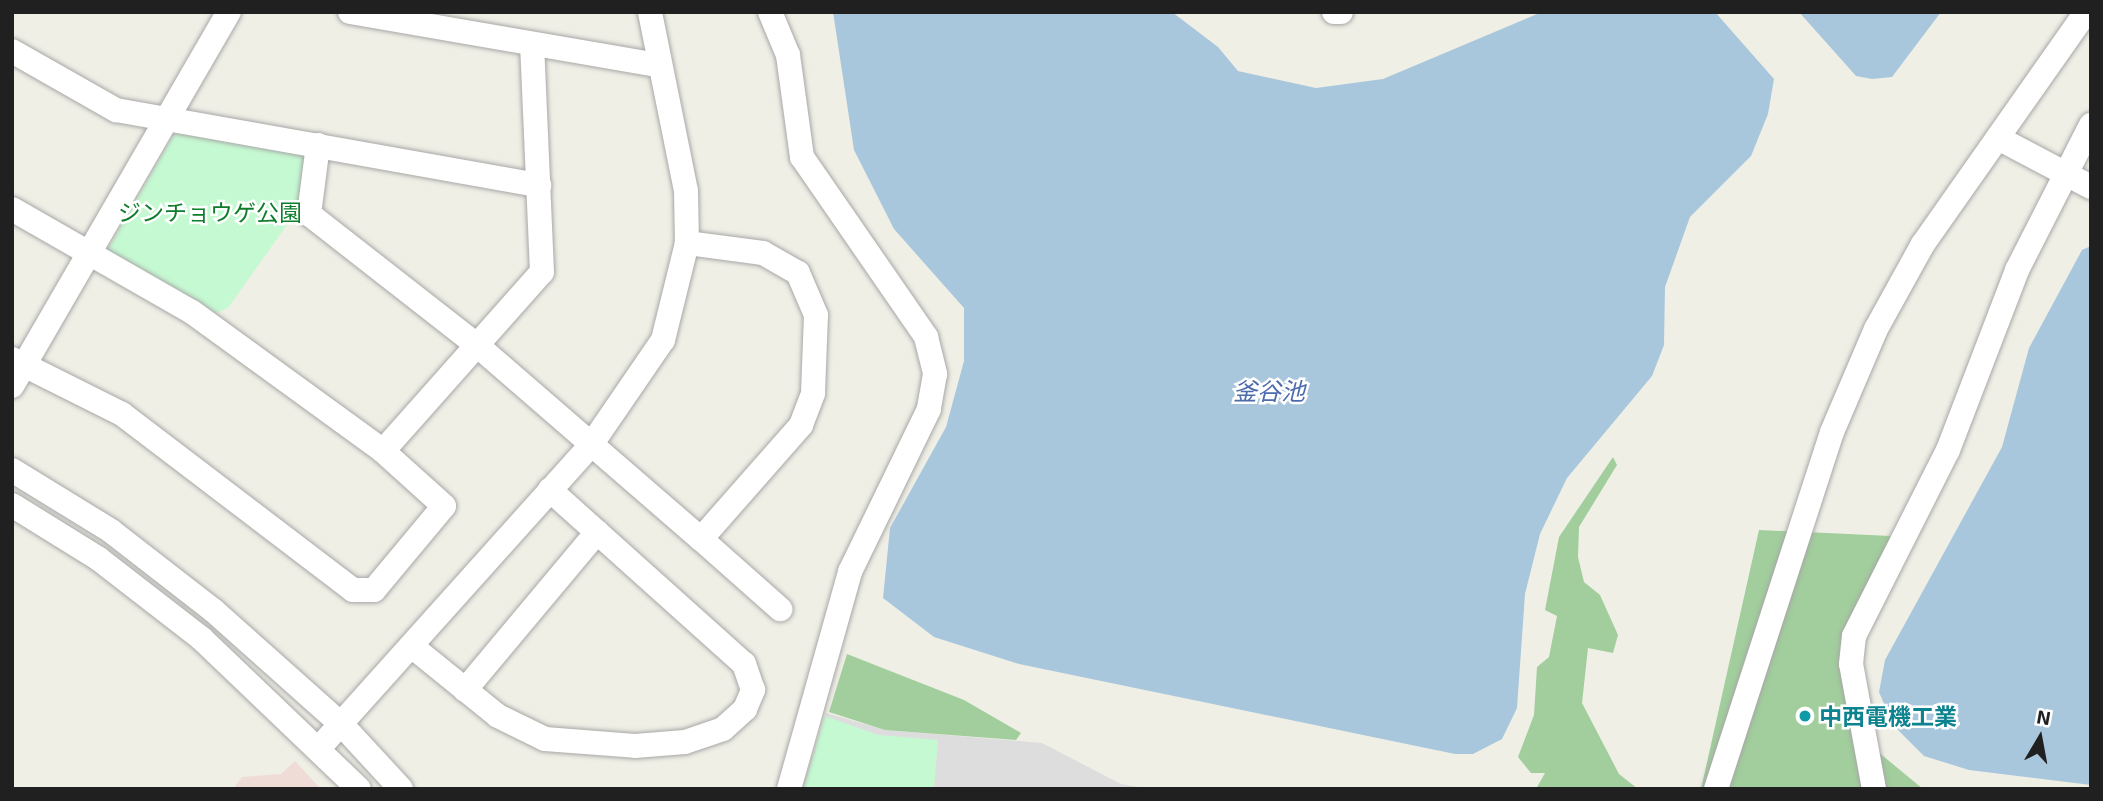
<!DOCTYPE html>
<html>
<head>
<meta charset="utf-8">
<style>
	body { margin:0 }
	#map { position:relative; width:2103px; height:801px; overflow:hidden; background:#f0efe6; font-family:"Exo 2","Noto Sans JP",sans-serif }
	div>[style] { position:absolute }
	.residential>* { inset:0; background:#dedddd }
	.commercial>* { inset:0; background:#f0dcd6 }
	.forest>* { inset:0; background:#a1ce9c }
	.park>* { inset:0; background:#c5f9d2 }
	.water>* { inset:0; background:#a8c7dd }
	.roads { filter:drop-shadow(0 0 2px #a7a7a7) drop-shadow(0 0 2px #a7a7a7) }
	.minor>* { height:24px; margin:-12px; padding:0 12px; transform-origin:12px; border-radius:12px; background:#fff }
	.dots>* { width:19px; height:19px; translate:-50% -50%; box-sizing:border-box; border:4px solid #fff; border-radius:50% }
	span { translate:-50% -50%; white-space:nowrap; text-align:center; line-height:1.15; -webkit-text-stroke:5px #fff; paint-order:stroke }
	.park-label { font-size:23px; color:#0e7d2b }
	.culture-label { font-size:23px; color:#0d838f; font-weight:700 }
	.left { translate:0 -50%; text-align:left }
	.water-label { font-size:24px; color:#4d6cae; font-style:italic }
	.frame { position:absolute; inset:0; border:14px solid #202020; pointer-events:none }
	.north { position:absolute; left:2005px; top:703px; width:70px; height:70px; -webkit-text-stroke:5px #fff; paint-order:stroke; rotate:10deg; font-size:19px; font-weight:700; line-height:28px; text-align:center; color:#202020 }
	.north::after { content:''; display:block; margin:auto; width:24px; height:32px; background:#202020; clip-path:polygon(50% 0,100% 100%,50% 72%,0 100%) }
</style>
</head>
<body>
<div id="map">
	<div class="residential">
		<div style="clip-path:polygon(826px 713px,886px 730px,1042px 743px,1121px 784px,1150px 789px,802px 789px)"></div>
	</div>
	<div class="commercial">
		<div style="clip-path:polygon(295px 761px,321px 789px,233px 789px,242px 777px,281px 774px)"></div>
	</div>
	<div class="forest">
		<div style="clip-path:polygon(1613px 457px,1617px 465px,1579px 527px,1578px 557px,1584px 582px,1600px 595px,1618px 635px,1613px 653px,1588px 648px,1582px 703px,1619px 774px,1638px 789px,1536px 789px,1545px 773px,1531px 773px,1518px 757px,1534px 715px,1537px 667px,1549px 657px,1557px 616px,1545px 610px,1559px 537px)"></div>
		<div style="clip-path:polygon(1759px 530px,1891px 536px,1850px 665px,1877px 751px,1923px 789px,1701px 789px)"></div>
		<div style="clip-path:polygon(847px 654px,964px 700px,1021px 733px,1016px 740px,885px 730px,829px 712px)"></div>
	</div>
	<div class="park">
		<div style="clip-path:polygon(187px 132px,303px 150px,311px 158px,301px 205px,228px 308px,216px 313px,107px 251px,174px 134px)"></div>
		<div style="clip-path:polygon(825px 716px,878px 735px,938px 740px,934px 789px,803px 789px)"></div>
	</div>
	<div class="water">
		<div style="clip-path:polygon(833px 12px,1172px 12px,1218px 47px,1238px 71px,1316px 88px,1383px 79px,1542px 12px,1715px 12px,1774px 79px,1768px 114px,1751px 156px,1690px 217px,1665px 287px,1664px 345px,1652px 376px,1567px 478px,1540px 534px,1525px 594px,1517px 708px,1502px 739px,1473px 754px,1455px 754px,1019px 664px,934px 637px,883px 598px,890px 528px,946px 427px,964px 361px,964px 308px,894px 229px,854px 150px)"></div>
		<div style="clip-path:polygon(1799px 12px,1941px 12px,1892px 77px,1872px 79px,1856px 76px)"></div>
		<div style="clip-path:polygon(2091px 246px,2091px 785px,1969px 770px,1924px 756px,1893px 725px,1879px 692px,1885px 660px,2002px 447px,2029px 348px,2082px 250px)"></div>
	</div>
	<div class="roads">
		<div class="minor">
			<div style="left:350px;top:12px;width:311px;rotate:9.8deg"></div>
			<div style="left:770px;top:12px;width:47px;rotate:67.3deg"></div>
			<div style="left:788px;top:55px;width:103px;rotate:82.2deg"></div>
			<div style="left:802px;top:157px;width:219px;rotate:55.4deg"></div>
			<div style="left:926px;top:337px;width:38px;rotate:76deg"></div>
			<div style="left:935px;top:374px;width:36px;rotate:100deg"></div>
			<div style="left:929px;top:409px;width:181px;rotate:115.9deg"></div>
			<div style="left:850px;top:572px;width:225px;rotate:105.7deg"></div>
			<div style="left:1334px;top:12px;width:7px"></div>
			<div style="left:12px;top:51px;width:120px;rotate:29.6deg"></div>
			<div style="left:116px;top:110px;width:430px;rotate:10.1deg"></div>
			<div style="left:1998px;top:138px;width:105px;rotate:27.8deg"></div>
			<div style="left:318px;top:145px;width:70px;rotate:97.4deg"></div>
			<div style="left:309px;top:214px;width:214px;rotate:38deg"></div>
			<div style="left:478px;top:346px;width:295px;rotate:40.9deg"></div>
			<div style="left:701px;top:539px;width:152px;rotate:-48.7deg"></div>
			<div style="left:801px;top:425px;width:34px;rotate:-69deg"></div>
			<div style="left:813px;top:393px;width:78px;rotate:-87.8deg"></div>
			<div style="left:816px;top:315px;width:46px;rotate:-113.2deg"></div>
			<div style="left:798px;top:273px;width:40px;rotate:-150.3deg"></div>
			<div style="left:763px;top:253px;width:77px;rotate:-172.5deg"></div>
			<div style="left:12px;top:209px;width:207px;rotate:29.8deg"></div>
			<div style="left:192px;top:312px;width:236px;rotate:36deg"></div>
			<div style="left:383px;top:451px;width:239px;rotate:-48.4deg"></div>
			<div style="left:542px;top:272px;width:226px;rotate:-92.5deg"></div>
			<div style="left:12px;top:359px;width:123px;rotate:26.6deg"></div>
			<div style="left:122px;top:414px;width:290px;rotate:37.3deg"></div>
			<div style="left:353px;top:590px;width:21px"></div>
			<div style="left:374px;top:590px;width:109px;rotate:-50.2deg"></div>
			<div style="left:444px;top:506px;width:82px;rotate:-138deg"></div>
			<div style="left:12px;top:386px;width:432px;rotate:-59.9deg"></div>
			<div style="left:12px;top:470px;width:116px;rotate:31.6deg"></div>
			<div style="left:111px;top:531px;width:130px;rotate:37.8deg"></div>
			<div style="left:214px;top:611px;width:171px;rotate:41.7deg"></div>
			<div style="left:342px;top:725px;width:87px;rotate:47.3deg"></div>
			<div style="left:12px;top:505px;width:102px;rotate:31.8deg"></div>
			<div style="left:99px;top:559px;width:130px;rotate:37.8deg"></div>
			<div style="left:202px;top:639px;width:217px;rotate:43.7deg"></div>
			<div style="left:701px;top:539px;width:106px;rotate:41.5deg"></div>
			<div style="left:414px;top:648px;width:108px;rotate:39deg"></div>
			<div style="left:498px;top:716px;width:52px;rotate:26.1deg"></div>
			<div style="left:545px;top:739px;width:90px;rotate:4.4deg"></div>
			<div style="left:635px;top:746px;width:50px;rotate:-4.6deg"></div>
			<div style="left:685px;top:742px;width:40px;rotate:-18.9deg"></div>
			<div style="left:723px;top:729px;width:30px;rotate:-42deg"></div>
			<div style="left:745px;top:709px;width:21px;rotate:-67deg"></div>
			<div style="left:753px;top:690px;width:28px;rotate:-109deg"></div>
			<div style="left:744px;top:664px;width:261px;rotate:-138.1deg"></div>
			<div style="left:465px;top:690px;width:206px;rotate:-50.1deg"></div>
			<div style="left:320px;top:747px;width:406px;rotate:-48.1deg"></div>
			<div style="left:591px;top:445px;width:127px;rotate:-55.6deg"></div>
			<div style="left:663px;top:340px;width:100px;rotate:-76.1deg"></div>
			<div style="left:687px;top:243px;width:52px;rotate:-91.1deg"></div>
			<div style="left:686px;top:191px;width:183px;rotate:-101.4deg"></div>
			<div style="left:1716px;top:789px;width:375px;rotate:-72deg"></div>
			<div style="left:1832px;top:432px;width:112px;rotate:-66.9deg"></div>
			<div style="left:1876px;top:329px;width:97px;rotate:-61.1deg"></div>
			<div style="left:1923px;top:244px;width:284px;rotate:-54.9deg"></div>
			<div style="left:1874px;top:789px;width:127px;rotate:-100.4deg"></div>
			<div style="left:1851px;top:664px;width:28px;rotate:-84deg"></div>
			<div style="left:1854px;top:636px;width:208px;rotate:-63.2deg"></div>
			<div style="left:1948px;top:450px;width:193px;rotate:-69deg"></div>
			<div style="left:2017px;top:270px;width:163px;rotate:-63deg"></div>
		</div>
	</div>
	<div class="dots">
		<div style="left:1805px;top:716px;background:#0f9aa8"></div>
	</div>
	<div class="park-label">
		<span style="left:210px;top:212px">ジンチョウゲ公園</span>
	</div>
	<div class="culture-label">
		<span class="left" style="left:1819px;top:716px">中西電機工業</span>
	</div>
	<div class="water-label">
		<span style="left:1269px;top:391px">釜谷池</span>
	</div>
	<div class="frame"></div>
	<div class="north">N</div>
</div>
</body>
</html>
